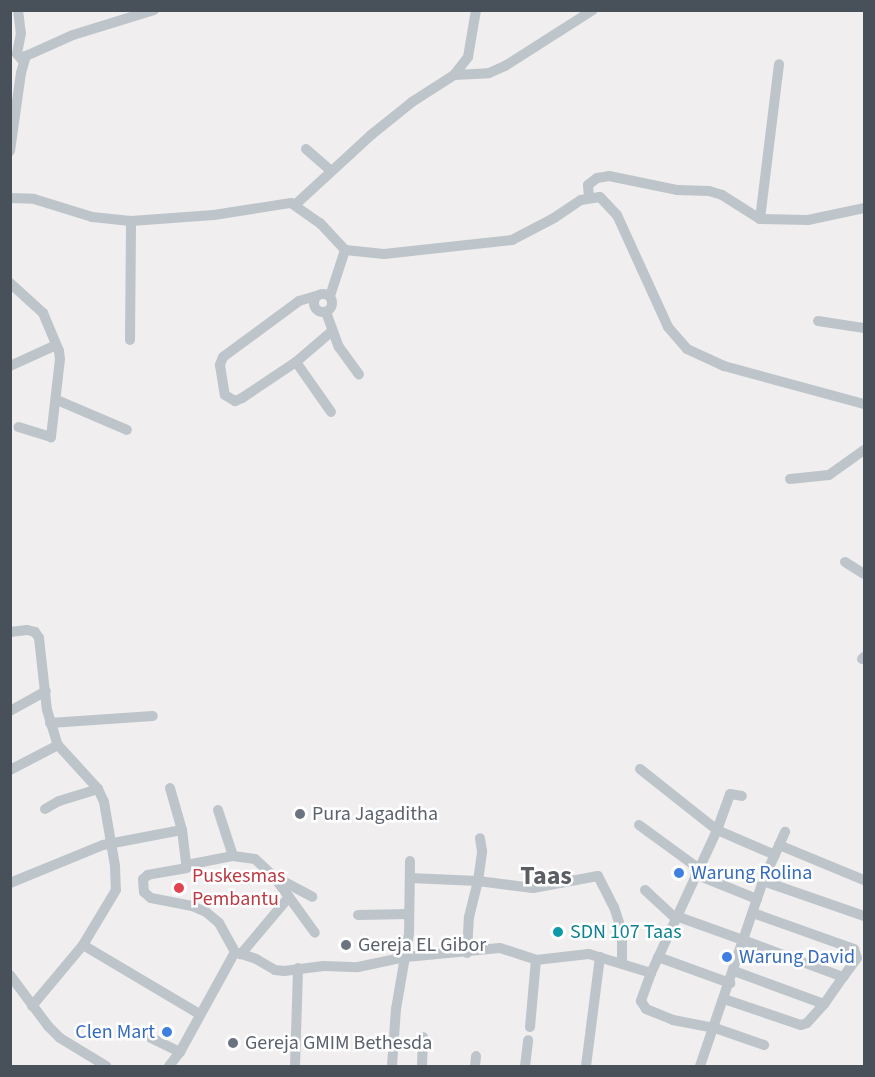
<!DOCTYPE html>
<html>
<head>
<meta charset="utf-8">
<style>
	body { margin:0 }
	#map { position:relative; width:875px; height:1077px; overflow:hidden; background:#f0eeee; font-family:"Source Sans 3",sans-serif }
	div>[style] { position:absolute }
	.minor>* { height:10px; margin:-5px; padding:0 5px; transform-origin:5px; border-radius:5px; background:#bdc5cb }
	.minor>.ring { margin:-5px; padding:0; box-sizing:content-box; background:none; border:10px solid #bdc5cb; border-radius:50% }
	.dots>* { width:16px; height:16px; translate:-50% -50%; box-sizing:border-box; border:3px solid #fff; border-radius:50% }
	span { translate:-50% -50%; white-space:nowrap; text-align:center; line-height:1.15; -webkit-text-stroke:5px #fff; paint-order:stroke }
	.worship-label { font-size:20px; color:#5b616d }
	.left { translate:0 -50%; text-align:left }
	.shop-label { font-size:20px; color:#366cbe }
	.right { translate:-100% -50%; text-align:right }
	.health-label { font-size:20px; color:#be3a42 }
	.culture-label { font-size:20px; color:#0d838f }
	.district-label { font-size:26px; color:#5b5e62; font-weight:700 }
	.frame { position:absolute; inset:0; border:12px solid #485159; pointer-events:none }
</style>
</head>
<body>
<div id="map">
	<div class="minor">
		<div style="left:18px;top:10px;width:23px;rotate:83deg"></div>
		<div style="left:21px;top:33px;width:21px;rotate:101deg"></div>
		<div style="left:17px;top:54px;width:9px;rotate:49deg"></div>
		<div style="left:454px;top:75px;width:23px;rotate:-52deg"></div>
		<div style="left:468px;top:57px;width:48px;rotate:-80.3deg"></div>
		<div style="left:306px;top:149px;width:33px;rotate:41deg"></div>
		<div style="left:10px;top:151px;width:79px;rotate:-82deg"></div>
		<div style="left:21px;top:73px;width:18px;rotate:-74deg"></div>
		<div style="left:26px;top:56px;width:51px;rotate:-24.1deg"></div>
		<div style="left:73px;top:35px;width:85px;rotate:-17.2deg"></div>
		<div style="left:589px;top:197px;width:12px;rotate:-95deg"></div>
		<div style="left:588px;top:185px;width:11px;rotate:-38deg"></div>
		<div style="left:597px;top:178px;width:12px;rotate:-9deg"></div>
		<div style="left:609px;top:176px;width:69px;rotate:11.6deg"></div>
		<div style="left:677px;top:190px;width:32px;rotate:2deg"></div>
		<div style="left:709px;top:191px;width:14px;rotate:17deg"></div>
		<div style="left:722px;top:195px;width:45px;rotate:32.3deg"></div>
		<div style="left:760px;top:219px;width:48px;rotate:1.2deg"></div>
		<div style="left:808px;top:220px;width:57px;rotate:-12.1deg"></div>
		<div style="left:10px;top:198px;width:24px;rotate:2deg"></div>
		<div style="left:34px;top:199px;width:61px;rotate:17.2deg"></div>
		<div style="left:92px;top:217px;width:39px;rotate:6deg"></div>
		<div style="left:131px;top:221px;width:83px;rotate:-4.1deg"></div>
		<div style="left:214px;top:215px;width:78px;rotate:-8.9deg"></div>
		<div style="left:291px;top:203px;width:35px;rotate:35deg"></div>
		<div style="left:320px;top:223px;width:37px;rotate:47deg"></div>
		<div style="left:345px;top:250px;width:39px;rotate:6deg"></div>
		<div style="left:384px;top:254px;width:129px;rotate:-6.2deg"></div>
		<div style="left:512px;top:240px;width:47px;rotate:-27.6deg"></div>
		<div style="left:554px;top:218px;width:32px;rotate:-34deg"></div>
		<div style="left:581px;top:200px;width:19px;rotate:-9deg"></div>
		<div style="left:600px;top:197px;width:25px;rotate:47deg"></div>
		<div style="left:617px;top:215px;width:123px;rotate:65.5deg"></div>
		<div style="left:668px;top:327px;width:29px;rotate:49deg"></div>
		<div style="left:687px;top:349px;width:41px;rotate:24.7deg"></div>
		<div style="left:724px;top:366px;width:145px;rotate:15.2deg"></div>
		<div style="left:296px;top:204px;width:102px;rotate:-42.6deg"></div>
		<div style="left:371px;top:135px;width:53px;rotate:-38.8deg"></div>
		<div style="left:412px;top:102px;width:50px;rotate:-32.7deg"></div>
		<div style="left:454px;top:75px;width:35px;rotate:-3deg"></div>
		<div style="left:489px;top:73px;width:17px;rotate:-24deg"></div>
		<div style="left:505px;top:66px;width:104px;rotate:-32.5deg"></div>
		<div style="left:760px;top:219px;width:156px;rotate:-83deg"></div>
		<div style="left:10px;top:283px;width:45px;rotate:42.3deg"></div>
		<div style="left:43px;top:313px;width:41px;rotate:67.2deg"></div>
		<div style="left:59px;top:351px;width:8px;rotate:83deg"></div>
		<div style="left:60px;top:359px;width:79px;rotate:96.6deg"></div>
		<div style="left:51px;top:437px;width:34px;rotate:-163deg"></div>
		<div class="ring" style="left:314px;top:294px;width:8px;height:8px"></div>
		<div style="left:316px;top:296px;width:18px;rotate:164deg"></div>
		<div style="left:299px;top:301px;width:94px;rotate:143.6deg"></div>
		<div style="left:223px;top:357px;width:9px;rotate:111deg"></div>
		<div style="left:220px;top:365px;width:30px;rotate:81deg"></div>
		<div style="left:225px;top:395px;width:12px;rotate:31deg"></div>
		<div style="left:235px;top:401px;width:8px;rotate:-23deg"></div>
		<div style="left:242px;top:398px;width:65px;rotate:-33.7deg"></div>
		<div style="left:296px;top:362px;width:46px;rotate:-40.6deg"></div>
		<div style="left:330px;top:296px;width:48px;rotate:-71.9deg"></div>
		<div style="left:326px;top:312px;width:37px;rotate:70deg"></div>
		<div style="left:339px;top:347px;width:34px;rotate:54deg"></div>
		<div style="left:818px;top:321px;width:47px;rotate:8.7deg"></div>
		<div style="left:130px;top:340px;width:119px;rotate:-89.5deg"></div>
		<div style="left:296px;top:362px;width:61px;rotate:55deg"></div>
		<div style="left:10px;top:366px;width:51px;rotate:-24.5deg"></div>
		<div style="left:57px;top:400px;width:76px;rotate:23.2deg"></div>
		<div style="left:790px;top:479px;width:39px;rotate:-6deg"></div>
		<div style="left:829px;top:475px;width:43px;rotate:-35.5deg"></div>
		<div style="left:845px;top:562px;width:22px;rotate:32deg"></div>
		<div style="left:10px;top:632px;width:17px;rotate:-7deg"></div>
		<div style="left:27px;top:630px;width:8px;rotate:14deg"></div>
		<div style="left:35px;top:632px;width:7px;rotate:56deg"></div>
		<div style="left:39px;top:638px;width:72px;rotate:83.7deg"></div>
		<div style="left:47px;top:710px;width:37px;rotate:73deg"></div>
		<div style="left:58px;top:745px;width:59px;rotate:47.7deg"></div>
		<div style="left:98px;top:789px;width:14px;rotate:65deg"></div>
		<div style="left:104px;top:802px;width:65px;rotate:80.2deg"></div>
		<div style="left:115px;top:866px;width:24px;rotate:88deg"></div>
		<div style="left:116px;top:890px;width:64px;rotate:121deg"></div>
		<div style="left:862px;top:659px;width:3px;rotate:-45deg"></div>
		<div style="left:10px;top:711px;width:41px;rotate:-29.1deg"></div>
		<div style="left:50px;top:723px;width:103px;rotate:-3.9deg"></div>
		<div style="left:640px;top:769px;width:98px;rotate:38.4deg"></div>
		<div style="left:717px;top:830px;width:38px;rotate:-70deg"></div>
		<div style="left:730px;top:794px;width:12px;rotate:9deg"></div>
		<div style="left:10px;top:770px;width:54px;rotate:-27.5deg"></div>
		<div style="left:170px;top:788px;width:44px;rotate:74.1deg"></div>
		<div style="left:45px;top:809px;width:16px;rotate:-30deg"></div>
		<div style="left:59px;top:801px;width:41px;rotate:-17.1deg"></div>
		<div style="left:218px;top:810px;width:48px;rotate:71.9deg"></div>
		<div style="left:233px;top:856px;width:22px;rotate:8deg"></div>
		<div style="left:255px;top:859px;width:26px;rotate:43deg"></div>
		<div style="left:274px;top:877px;width:25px;rotate:53deg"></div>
		<div style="left:289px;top:897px;width:75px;rotate:130.1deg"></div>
		<div style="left:639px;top:825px;width:73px;rotate:36.1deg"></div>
		<div style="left:779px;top:845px;width:92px;rotate:22.4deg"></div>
		<div style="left:187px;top:865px;width:47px;rotate:-11.1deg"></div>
		<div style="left:695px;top:874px;width:67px;rotate:22deg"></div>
		<div style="left:277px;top:878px;width:40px;rotate:28deg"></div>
		<div style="left:410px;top:878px;width:68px;rotate:2.5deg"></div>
		<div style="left:478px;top:881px;width:30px;rotate:-82deg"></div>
		<div style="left:482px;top:851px;width:13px;rotate:-99deg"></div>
		<div style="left:763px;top:881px;width:54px;rotate:-65.8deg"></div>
		<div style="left:10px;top:883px;width:100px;rotate:-22.2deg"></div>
		<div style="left:103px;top:845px;width:80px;rotate:-10.8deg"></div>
		<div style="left:182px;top:830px;width:38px;rotate:83deg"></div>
		<div style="left:187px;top:868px;width:40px;rotate:170deg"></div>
		<div style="left:148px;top:875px;width:6px;rotate:141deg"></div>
		<div style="left:143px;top:879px;width:13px;rotate:86deg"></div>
		<div style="left:144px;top:892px;width:9px;rotate:41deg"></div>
		<div style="left:151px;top:898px;width:42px;rotate:11deg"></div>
		<div style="left:192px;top:906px;width:15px;rotate:23deg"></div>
		<div style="left:206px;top:912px;width:17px;rotate:40deg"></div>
		<div style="left:219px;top:923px;width:33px;rotate:61deg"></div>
		<div style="left:645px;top:890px;width:41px;rotate:43deg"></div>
		<div style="left:289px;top:897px;width:44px;rotate:54.2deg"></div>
		<div style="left:753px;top:913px;width:107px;rotate:19.6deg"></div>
		<div style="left:854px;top:949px;width:9px;rotate:72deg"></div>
		<div style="left:857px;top:958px;width:24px;rotate:126deg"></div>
		<div style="left:358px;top:915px;width:51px;rotate:-1.1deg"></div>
		<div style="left:676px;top:916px;width:71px;rotate:19.7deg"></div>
		<div style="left:743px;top:940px;width:62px;rotate:-71.3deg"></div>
		<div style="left:763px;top:881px;width:107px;rotate:19.1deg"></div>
		<div style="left:467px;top:953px;width:36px;rotate:-87deg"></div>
		<div style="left:469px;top:917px;width:37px;rotate:-76deg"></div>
		<div style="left:478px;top:881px;width:55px;rotate:7.3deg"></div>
		<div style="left:533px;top:888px;width:66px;rotate:-10.5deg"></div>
		<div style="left:598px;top:876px;width:35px;rotate:63deg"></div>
		<div style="left:614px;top:907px;width:26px;rotate:72deg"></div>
		<div style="left:622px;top:932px;width:31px;rotate:90deg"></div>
		<div style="left:658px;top:957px;width:77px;rotate:19.9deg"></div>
		<div style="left:651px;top:973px;width:30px;rotate:110deg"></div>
		<div style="left:641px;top:1001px;width:9px;rotate:58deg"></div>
		<div style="left:646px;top:1009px;width:29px;rotate:22deg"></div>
		<div style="left:673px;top:1020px;width:43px;rotate:10.8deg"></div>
		<div style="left:715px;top:1028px;width:52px;rotate:19.1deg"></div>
		<div style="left:10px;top:975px;width:64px;rotate:53.3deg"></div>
		<div style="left:48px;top:1026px;width:17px;rotate:45deg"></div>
		<div style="left:60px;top:1038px;width:54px;rotate:31.3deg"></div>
		<div style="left:724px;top:999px;width:81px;rotate:18.7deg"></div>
		<div style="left:801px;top:1025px;width:6px;rotate:-18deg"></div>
		<div style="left:807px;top:1023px;width:25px;rotate:-48deg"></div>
		<div style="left:824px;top:1004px;width:96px;rotate:-159.9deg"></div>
		<div style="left:32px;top:1006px;width:80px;rotate:-50.1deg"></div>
		<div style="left:83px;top:945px;width:135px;rotate:30.7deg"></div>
		<div style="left:530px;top:1027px;width:67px;rotate:-84.9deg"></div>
		<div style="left:151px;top:1038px;width:32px;rotate:26deg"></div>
		<div style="left:169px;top:1066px;width:18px;rotate:-52deg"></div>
		<div style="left:180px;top:1052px;width:114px;rotate:-61.2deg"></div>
		<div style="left:235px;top:952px;width:22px;rotate:18deg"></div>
		<div style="left:256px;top:959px;width:22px;rotate:30deg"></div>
		<div style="left:275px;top:970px;width:9px;rotate:6deg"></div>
		<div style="left:284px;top:971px;width:40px;rotate:-7.1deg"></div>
		<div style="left:324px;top:966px;width:34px;rotate:2deg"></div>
		<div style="left:358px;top:967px;width:49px;rotate:-11.8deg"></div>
		<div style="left:406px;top:957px;width:94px;rotate:-5.5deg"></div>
		<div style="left:500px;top:948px;width:38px;rotate:18deg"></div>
		<div style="left:536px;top:960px;width:53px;rotate:-6.5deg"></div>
		<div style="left:589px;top:954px;width:65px;rotate:17deg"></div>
		<div style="left:651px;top:973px;width:157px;rotate:-65.2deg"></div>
		<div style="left:717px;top:830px;width:63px;rotate:23.3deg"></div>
		<div style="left:295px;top:1066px;width:98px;rotate:-88.2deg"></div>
		<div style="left:392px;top:1066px;width:57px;rotate:-86deg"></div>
		<div style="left:396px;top:1009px;width:76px;rotate:-80.2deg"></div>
		<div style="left:409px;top:934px;width:73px;rotate:-89.2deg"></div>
		<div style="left:422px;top:1066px;width:29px;rotate:-88deg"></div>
		<div style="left:475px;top:1066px;width:10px;rotate:-84deg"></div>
		<div style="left:525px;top:1066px;width:26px;rotate:-83deg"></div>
		<div style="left:586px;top:1066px;width:110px;rotate:-82.7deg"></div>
		<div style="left:700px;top:1066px;width:133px;rotate:-71.2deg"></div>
		<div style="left:743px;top:940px;width:107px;rotate:20.3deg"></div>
		<div style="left:843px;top:977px;width:33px;rotate:125deg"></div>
	</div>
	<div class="dots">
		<div style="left:300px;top:814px;background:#6b7280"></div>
		<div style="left:679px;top:873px;background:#3f7fe0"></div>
		<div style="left:179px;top:888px;background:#e0444e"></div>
		<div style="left:558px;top:932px;background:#0f9aa8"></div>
		<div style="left:346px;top:945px;background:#6b7280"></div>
		<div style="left:727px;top:957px;background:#3f7fe0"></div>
		<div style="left:167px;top:1032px;background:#3f7fe0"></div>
		<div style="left:233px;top:1043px;background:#6b7280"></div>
	</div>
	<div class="worship-label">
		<span class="left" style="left:312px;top:814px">Pura Jagaditha</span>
		<span class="left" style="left:358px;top:945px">Gereja EL Gibor</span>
		<span class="left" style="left:245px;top:1043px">Gereja GMIM Bethesda</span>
	</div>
	<div class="shop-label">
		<span class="left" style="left:691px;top:873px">Warung Rolina</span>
		<span class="left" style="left:739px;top:957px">Warung David</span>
		<span class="right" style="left:155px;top:1032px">Clen Mart</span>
	</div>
	<div class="health-label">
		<span class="left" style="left:192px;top:888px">Puskesmas<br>Pembantu</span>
	</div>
	<div class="culture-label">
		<span class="left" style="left:570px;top:932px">SDN 107 Taas</span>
	</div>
	<div class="district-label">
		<span style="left:546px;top:876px">Taas</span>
	</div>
	<div class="frame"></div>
</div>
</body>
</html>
